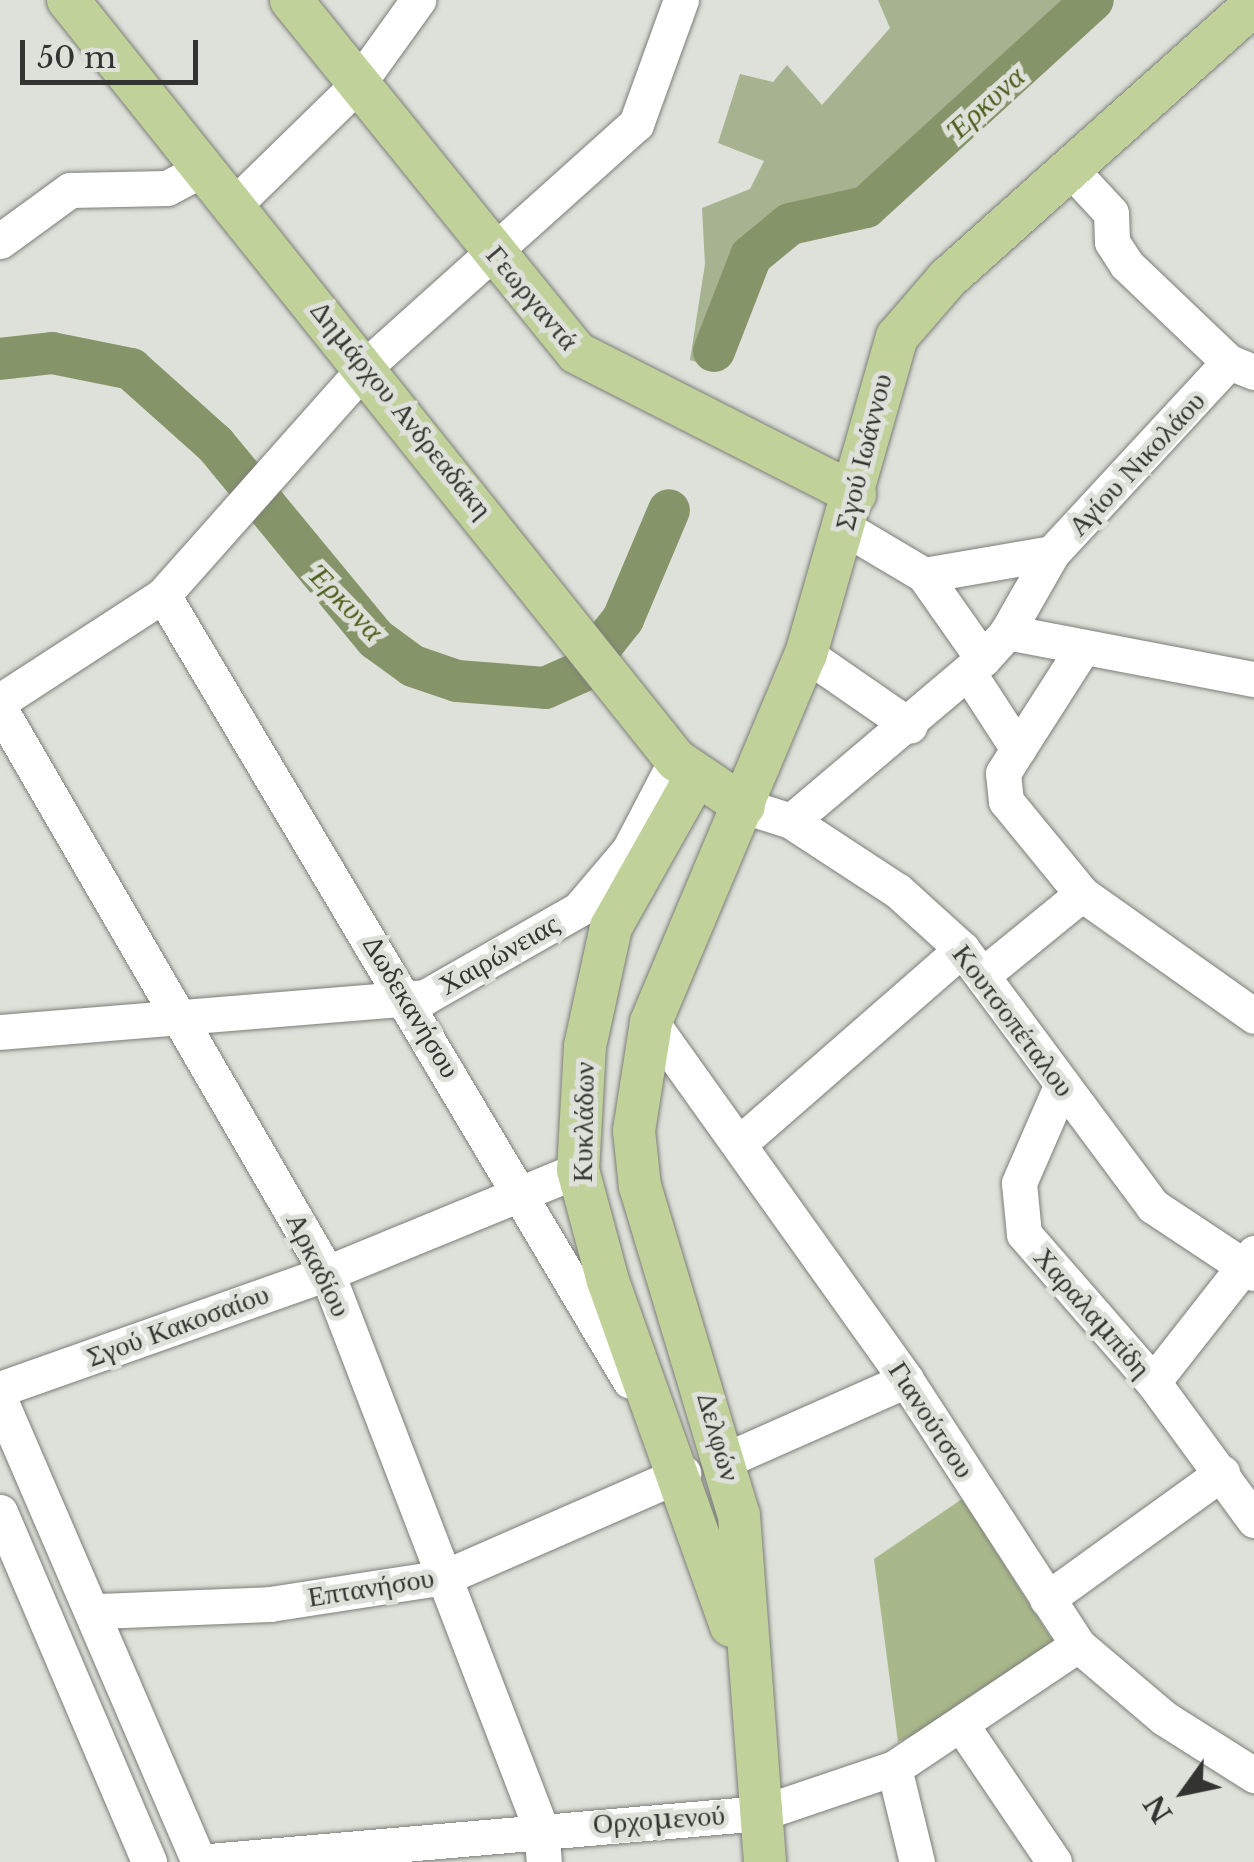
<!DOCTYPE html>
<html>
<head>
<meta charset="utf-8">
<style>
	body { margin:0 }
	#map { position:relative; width:1254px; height:1862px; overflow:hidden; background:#dee1da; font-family:"Libre Baskerville",serif }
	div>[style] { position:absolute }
	.green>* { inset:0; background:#a6b290 }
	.forest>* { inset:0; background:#a9b88b }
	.river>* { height:42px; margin:-21px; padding:0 21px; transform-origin:21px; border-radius:21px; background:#869569 }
	.roads { filter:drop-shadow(0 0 2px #7c7e78) drop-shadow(0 0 2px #7c7e78) }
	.minor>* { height:35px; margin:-17.5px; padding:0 17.5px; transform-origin:17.5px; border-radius:17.5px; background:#fff }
	.major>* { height:42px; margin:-21px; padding:0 21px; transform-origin:21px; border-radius:21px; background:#c1d19a }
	span { translate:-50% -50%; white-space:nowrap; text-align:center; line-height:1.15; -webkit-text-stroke:10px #dee1da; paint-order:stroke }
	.street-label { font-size:28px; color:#333431 }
	.water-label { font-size:30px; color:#4b5d1a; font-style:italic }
	.north { position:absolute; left:1134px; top:1742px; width:100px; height:100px; -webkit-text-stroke:8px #dee1da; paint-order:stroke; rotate:237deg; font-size:28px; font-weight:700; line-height:40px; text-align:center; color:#333431 }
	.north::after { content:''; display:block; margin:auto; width:35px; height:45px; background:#333431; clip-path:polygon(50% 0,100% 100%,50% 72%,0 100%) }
	.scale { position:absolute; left:20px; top:40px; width:178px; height:45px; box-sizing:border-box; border:5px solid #333431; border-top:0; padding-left:12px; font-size:30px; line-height:35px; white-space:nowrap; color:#333431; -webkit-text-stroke:8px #dee1da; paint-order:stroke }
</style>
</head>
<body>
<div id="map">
	<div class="green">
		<div style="clip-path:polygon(878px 0,1080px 0,1013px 72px,863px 201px,786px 220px,747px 253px,706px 365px,690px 360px,705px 264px,702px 208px,750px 189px,764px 161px,718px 143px,740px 74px,773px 82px,787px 65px,822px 105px,890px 28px)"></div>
	</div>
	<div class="forest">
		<div style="clip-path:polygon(962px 1499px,1056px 1646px,964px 1713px,898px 1742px,874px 1559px)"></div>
	</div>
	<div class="river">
		<div style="left:714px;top:351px;width:102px;rotate:-68.7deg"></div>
		<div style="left:751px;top:256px;width:50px;rotate:-39.4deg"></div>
		<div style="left:790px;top:224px;width:78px;rotate:-12.6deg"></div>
		<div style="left:866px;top:207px;width:307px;rotate:-42.4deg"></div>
		<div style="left:0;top:359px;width:52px;rotate:-6.6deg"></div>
		<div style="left:52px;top:353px;width:81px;rotate:11.4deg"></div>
		<div style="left:131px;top:369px;width:113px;rotate:41.8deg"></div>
		<div style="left:215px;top:444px;width:253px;rotate:50.5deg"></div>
		<div style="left:376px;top:639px;width:46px;rotate:36.1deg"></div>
		<div style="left:413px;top:666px;width:46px;rotate:18.8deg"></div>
		<div style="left:457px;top:681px;width:88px;rotate:4.5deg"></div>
		<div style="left:545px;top:688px;width:39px;rotate:-24deg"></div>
		<div style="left:581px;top:672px;width:68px;rotate:-51.6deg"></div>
		<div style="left:623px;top:619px;width:118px;rotate:-67.1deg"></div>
	</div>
	<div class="roads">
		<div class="minor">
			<div style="left:1074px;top:173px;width:54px;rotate:47.2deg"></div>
			<div style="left:1111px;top:213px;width:29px;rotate:88deg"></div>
			<div style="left:1112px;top:242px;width:27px;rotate:57deg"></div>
			<div style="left:1127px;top:265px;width:141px;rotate:43.6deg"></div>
			<div style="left:235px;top:204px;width:170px;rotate:-44.3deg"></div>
			<div style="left:357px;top:85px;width:105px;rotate:-54.3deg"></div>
			<div style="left:0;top:241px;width:87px;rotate:-36.1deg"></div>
			<div style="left:70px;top:190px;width:97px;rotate:-1.2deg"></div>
			<div style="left:167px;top:188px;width:43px;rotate:-27.8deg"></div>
			<div style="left:845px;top:528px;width:92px;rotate:30.7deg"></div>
			<div style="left:924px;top:575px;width:130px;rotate:-9.8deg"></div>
			<div style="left:1052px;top:553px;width:260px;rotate:-47.2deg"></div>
			<div style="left:1229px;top:362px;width:27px;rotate:22deg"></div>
			<div style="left:163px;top:595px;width:914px;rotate:59.28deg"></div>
			<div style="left:1007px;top:632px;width:91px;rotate:-60.3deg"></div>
			<div style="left:806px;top:654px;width:126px;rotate:34.7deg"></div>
			<div style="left:983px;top:659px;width:36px;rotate:-48deg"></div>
			<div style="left:1007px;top:632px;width:251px;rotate:10.8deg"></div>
			<div style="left:968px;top:672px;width:92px;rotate:57deg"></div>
			<div style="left:1018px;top:749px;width:28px;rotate:122deg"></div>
			<div style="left:1003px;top:773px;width:28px;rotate:84deg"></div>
			<div style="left:1006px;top:801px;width:120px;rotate:50.7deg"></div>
			<div style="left:1082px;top:894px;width:211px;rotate:35.3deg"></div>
			<div style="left:0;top:701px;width:194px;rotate:-33deg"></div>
			<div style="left:163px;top:595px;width:306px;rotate:-48.4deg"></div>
			<div style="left:366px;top:366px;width:363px;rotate:-41.9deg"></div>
			<div style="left:636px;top:124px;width:132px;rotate:-70.1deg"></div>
			<div style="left:0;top:709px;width:652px;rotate:59.9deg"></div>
			<div style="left:327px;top:1273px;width:596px;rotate:68.95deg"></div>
			<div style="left:541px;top:1829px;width:33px;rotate:85deg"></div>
			<div style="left:1018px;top:749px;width:115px;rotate:-57.4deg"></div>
			<div style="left:744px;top:806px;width:49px;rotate:17.7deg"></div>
			<div style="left:791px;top:821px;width:128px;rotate:33.2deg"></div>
			<div style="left:898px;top:891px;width:86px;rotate:42.2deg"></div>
			<div style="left:962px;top:949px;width:320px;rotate:53.4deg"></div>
			<div style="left:1153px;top:1206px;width:121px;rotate:33.6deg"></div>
			<div style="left:791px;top:821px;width:251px;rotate:-40.2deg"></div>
			<div style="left:983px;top:659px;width:103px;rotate:-125.1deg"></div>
			<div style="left:985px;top:973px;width:125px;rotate:-39.2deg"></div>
			<div style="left:651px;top:1022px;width:440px;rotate:54.5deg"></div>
			<div style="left:906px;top:1380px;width:316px;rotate:57deg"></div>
			<div style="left:1078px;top:1645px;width:113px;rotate:40.3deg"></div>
			<div style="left:1164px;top:1718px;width:107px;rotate:32.3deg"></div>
			<div style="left:0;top:1032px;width:426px;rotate:-4.7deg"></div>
			<div style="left:425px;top:997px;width:177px;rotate:-29.7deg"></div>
			<div style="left:579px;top:909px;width:77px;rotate:-49.7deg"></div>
			<div style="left:629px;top:850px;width:102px;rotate:-62.4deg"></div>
			<div style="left:1062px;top:1084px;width:108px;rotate:113.5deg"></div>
			<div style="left:1019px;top:1183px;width:51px;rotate:84.4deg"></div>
			<div style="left:1024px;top:1234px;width:196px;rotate:48.9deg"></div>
			<div style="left:1153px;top:1382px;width:171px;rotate:53.8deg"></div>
			<div style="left:742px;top:1141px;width:292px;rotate:-41.1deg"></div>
			<div style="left:1153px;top:1382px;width:164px;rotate:-51.9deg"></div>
			<div style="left:0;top:1389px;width:347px;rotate:-19.5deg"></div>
			<div style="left:327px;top:1273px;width:271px;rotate:-22.3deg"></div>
			<div style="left:0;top:1400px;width:503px;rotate:66.7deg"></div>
			<div style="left:728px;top:1459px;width:195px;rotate:-23.9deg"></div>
			<div style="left:0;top:1512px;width:380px;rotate:66.9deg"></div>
			<div style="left:1047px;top:1599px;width:216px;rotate:-35.8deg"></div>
			<div style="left:99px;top:1611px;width:171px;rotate:-2.3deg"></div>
			<div style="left:270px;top:1604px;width:177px;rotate:-8.8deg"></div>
			<div style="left:445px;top:1577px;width:260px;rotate:-23.6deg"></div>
			<div style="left:962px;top:1726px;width:164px;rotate:55.9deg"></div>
			<div style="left:894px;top:1768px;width:97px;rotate:76.3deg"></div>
			<div style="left:198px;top:1862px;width:565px;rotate:-4.97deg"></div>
			<div style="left:761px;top:1813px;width:140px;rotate:-18.7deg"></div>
			<div style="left:894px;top:1768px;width:221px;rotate:-33.8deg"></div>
		</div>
		<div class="major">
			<div style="left:68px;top:0;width:973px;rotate:51.34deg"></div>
			<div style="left:676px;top:760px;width:82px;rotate:34.1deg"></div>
			<div style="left:291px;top:0;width:454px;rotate:51deg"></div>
			<div style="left:577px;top:353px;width:312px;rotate:26.9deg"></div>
			<div style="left:695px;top:778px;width:171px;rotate:119.4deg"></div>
			<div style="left:611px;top:927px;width:122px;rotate:102.3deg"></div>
			<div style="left:585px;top:1046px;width:124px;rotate:93.2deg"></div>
			<div style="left:578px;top:1170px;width:115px;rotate:74.9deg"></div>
			<div style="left:608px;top:1281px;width:366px;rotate:70.4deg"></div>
			<div style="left:765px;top:1862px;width:347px;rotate:-94.3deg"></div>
			<div style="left:739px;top:1516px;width:344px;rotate:-106.7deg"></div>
			<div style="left:640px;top:1187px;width:56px;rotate:-96.1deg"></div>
			<div style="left:634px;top:1131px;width:110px;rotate:-81.1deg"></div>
			<div style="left:651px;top:1022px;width:399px;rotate:-67.2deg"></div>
			<div style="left:806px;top:654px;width:330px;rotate:-74deg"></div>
			<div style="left:897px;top:337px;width:78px;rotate:-49.2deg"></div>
			<div style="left:948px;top:278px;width:411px;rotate:-41.8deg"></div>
		</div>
	</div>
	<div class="street-label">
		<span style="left:532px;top:298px;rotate:50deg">Γεωργαντά</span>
		<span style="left:401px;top:410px;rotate:51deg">Δημάρχου Ανδρεαδάκη</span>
		<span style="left:864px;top:452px;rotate:-76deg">Σγού Ιωάννου</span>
		<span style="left:1137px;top:464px;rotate:-47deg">Αγίου Νικολάου</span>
		<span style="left:499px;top:955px;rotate:-30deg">Χαιρώνειας</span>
		<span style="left:411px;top:1007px;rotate:59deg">Δωδεκανήσου</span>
		<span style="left:1013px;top:1021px;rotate:53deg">Κουτσοπέταλου</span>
		<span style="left:584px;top:1122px;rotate:-89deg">Κυκλάδων</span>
		<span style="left:318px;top:1265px;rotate:64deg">Αρκαδίου</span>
		<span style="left:1092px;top:1313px;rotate:49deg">Χαραλαμπίδη</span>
		<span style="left:178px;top:1326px;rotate:-20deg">Σγού Κακοσαίου</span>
		<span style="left:931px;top:1420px;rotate:57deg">Γιανούτσου</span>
		<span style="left:718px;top:1437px;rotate:74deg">Δελφών</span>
		<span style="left:371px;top:1588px;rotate:-9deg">Επτανήσου</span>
		<span style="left:659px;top:1820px;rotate:-4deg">Ορχομενού</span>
	</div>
	<div class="water-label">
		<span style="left:986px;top:103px;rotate:-42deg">Έρκυνα</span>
		<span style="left:346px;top:603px;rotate:46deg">Έρκυνα</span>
	</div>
	<div class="north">N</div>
	<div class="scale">50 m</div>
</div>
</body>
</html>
